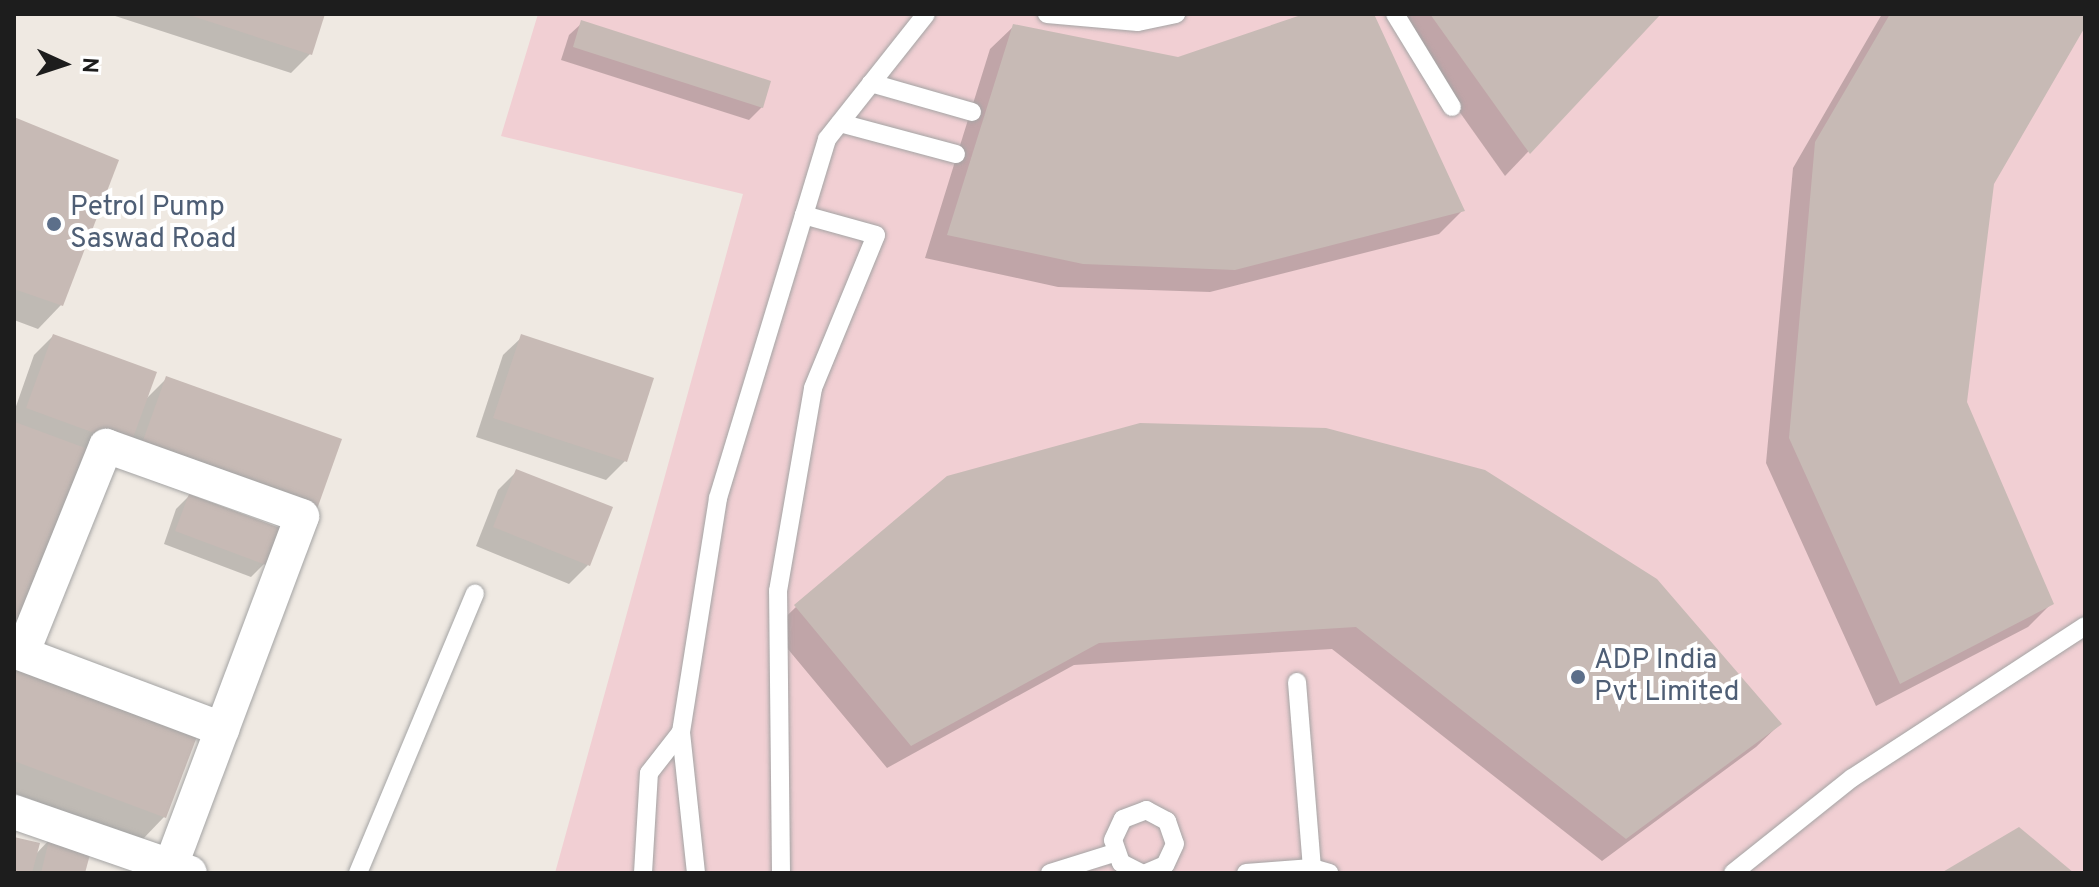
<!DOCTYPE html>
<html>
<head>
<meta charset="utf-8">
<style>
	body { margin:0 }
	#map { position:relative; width:2099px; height:887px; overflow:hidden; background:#efe9e2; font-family:Overpass,sans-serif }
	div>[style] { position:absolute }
	.commercial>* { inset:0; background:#f1cfd3 }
	.shadow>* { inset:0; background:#0003 }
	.building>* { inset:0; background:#c7bab5 }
	.roads { filter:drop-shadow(0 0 2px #a4a4a4) drop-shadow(0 0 2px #a4a4a4) }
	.lane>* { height:18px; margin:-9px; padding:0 9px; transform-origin:9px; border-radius:9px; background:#fff }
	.street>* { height:34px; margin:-17px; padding:0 17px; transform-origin:17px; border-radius:17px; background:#fff }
	.dots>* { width:22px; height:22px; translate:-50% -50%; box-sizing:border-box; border:4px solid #fff; border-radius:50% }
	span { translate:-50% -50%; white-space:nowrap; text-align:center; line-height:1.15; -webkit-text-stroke:8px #fff; paint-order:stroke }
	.service-label { font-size:28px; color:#4e5e75 }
	.left { translate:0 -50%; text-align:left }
	.frame { position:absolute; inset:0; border:16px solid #1d1d1d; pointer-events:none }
	.north { position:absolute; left:24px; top:24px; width:80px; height:80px; -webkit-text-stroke:6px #fff; paint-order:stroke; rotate:93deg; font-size:22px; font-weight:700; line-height:32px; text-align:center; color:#1d1d1d }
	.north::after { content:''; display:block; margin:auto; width:28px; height:36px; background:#1d1d1d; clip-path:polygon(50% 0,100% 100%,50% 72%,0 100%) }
</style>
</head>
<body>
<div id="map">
	<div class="commercial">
		<div style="clip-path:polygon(538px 14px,2085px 14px,2085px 873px,555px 873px,743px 194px,501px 136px)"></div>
	</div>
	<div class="shadow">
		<div style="clip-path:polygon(109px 14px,323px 14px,310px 54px,291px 73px)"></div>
		<div style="clip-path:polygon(1310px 14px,1372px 14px,1463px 210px,1439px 234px,1210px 292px,1058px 287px,925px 258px,990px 49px,1014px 26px,1178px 59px)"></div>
		<div style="clip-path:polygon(1390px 14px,1659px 14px,1505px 176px)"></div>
		<div style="clip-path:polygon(1882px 14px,2085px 14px,2085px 23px,1993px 183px,1965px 402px,2051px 604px,2028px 627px,1876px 706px,1766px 463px,1793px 168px)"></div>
		<div style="clip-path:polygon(582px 23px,762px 107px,749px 120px,561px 60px,569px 35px)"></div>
		<div style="clip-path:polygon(14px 119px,61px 305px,38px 329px,14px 320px)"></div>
		<div style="clip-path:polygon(53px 336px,145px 400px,167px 378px,295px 529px,109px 464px,14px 640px,14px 412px,34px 355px)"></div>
		<div style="clip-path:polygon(522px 337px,625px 461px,606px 480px,476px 437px,503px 355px)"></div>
		<div style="clip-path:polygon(517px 471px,588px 565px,569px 584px,476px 546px,498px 490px)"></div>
		<div style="clip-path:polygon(189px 496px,264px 564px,251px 577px,164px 544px,176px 509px)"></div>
		<div style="clip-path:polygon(1656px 581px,1780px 724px,1756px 747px,1602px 861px,1332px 649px,1074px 665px,887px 768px,772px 630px,796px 607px)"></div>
		<div style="clip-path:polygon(14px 666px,164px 817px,141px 841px,14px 793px)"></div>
		<div style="clip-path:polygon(51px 838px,83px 873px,14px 873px,14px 839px,35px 855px)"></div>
	</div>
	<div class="building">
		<div style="clip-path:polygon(186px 14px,325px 14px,312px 55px)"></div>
		<div style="clip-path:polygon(1304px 14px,1374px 14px,1465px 211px,1235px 270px,1083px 264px,947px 235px,1013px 24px,1178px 57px)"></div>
		<div style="clip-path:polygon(1430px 14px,1661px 14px,1530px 154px)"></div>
		<div style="clip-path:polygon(1890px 14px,2085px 14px,2085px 27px,1994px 184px,1967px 402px,2054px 604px,1900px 684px,1789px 438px,1815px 142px)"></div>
		<div style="clip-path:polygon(581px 20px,771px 81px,763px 108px,573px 47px)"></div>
		<div style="clip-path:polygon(14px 117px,119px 160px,63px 306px,14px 289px)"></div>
		<div style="clip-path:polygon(53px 334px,157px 372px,130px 446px,26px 408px)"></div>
		<div style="clip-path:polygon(521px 334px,654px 378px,627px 462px,493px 418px)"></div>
		<div style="clip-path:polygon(166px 376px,342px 439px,316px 512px,140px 449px)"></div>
		<div style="clip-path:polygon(15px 422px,96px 452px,29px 628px,14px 622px)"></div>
		<div style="clip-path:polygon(1140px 423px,1326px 428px,1485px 470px,1657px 579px,1782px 724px,1626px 839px,1356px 627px,1099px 643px,911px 746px,794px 605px,947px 476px)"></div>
		<div style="clip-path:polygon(516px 469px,613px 507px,590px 566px,493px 527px)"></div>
		<div style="clip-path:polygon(189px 494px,280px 528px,266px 565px,175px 531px)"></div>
		<div style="clip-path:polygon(14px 664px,198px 734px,166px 818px,14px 761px)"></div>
		<div style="clip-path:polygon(2019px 827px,2074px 873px,1941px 873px)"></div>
		<div style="clip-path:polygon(50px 836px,92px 847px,85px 873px,41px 873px)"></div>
		<div style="clip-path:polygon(14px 837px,40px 843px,32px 873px,14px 873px)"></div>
	</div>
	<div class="roads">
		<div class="lane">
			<div style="left:1047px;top:14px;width:91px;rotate:5deg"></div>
			<div style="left:1138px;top:22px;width:39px;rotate:-12deg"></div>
			<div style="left:1395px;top:14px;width:109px;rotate:58.5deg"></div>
			<div style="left:871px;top:83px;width:105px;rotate:16deg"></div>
			<div style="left:840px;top:123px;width:120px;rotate:15deg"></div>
			<div style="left:1297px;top:682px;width:187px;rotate:85.4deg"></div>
			<div style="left:358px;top:873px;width:303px;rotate:-67.3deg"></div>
			<div style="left:643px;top:873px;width:100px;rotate:-86.6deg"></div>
			<div style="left:649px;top:773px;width:52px;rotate:-52deg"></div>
			<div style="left:696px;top:873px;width:142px;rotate:-96.1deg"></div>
			<div style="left:681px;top:732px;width:237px;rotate:-81deg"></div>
			<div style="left:718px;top:498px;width:375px;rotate:-73.1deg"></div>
			<div style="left:827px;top:139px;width:159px;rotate:-51.6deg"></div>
			<div style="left:781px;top:873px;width:282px;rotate:-90.6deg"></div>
			<div style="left:778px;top:591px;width:206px;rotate:-80.2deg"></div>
			<div style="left:813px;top:388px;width:165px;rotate:-67.6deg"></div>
			<div style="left:876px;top:235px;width:75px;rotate:-164.5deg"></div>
			<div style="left:1050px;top:873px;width:67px;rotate:-17.4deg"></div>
			<div style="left:1141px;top:873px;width:22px;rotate:-153deg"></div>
			<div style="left:1121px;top:863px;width:24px;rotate:-109deg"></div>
			<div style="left:1113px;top:840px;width:23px;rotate:-65deg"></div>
			<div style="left:1123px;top:819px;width:25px;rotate:-21deg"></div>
			<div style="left:1146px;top:810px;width:24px;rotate:28deg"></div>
			<div style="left:1167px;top:821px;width:24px;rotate:71deg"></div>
			<div style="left:1175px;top:844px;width:23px;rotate:115deg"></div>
			<div style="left:1165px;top:865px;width:21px;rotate:157deg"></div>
			<div style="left:1246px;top:873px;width:66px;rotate:-4.3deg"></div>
			<div style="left:1312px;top:868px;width:18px;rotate:16deg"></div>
			<div style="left:1733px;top:873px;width:152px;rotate:-38.6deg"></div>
			<div style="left:1852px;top:778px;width:278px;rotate:-33.1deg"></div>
		</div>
		<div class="street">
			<div style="left:14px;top:812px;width:186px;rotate:19.1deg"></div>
			<div style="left:168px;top:873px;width:381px;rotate:-69.4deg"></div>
			<div style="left:302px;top:516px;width:208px;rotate:-160.3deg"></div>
			<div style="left:106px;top:446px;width:224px;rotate:112deg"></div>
			<div style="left:22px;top:654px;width:214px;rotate:20.6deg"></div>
		</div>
	</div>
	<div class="dots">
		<div style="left:54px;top:224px;background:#5c6f8a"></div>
		<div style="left:1578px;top:677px;background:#5c6f8a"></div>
	</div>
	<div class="service-label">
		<span class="left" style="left:70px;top:224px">Petrol Pump<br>Saswad Road</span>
		<span class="left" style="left:1594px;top:677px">ADP India<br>Pvt Limited</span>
	</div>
	<div class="frame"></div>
	<div class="north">N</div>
</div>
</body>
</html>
